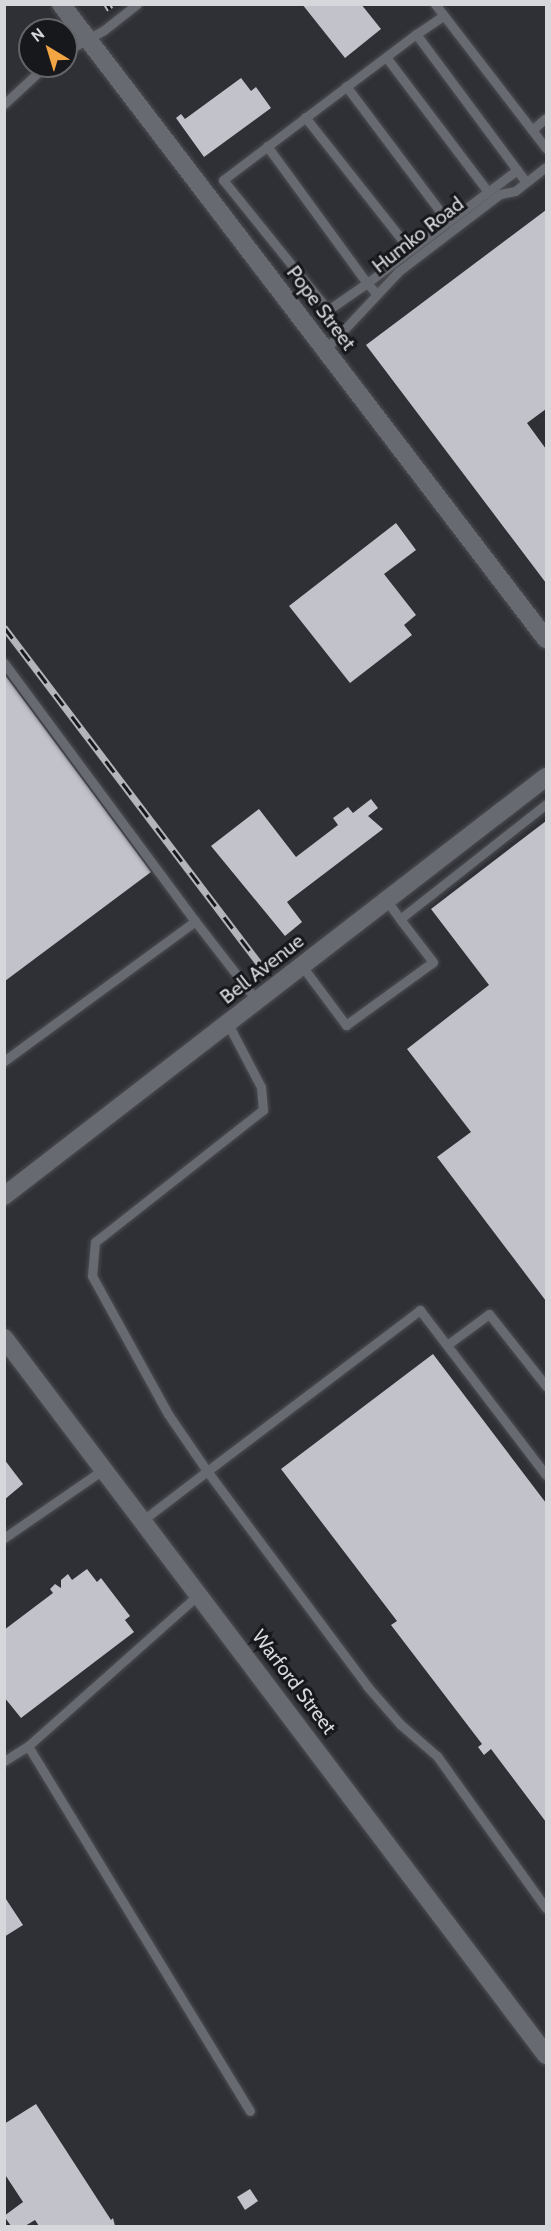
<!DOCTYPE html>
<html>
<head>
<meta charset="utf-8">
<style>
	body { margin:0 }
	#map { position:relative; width:551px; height:2231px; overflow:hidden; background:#2f3036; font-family:Cabin,sans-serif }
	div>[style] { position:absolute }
	.building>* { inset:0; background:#c1c2ca }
	.roads { filter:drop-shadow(0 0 2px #4c4d52) drop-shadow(0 0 2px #4c4d52) }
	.service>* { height:9px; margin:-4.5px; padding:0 4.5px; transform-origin:4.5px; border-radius:4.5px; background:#686a71 }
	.minor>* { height:18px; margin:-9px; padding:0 9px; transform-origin:9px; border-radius:9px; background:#686a71 }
	.secondary>* { height:18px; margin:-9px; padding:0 9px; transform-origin:9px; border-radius:9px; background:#686a71 }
	.rail>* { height:7px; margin-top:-3.5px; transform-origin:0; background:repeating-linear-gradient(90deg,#17181b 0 14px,#b4b5ba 0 28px); box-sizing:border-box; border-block:2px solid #b4b5ba }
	span { translate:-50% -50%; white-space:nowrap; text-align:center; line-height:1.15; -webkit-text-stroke:6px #17181b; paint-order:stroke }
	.street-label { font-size:20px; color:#d6d7db }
	.frame { position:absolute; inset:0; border:6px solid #d6d7db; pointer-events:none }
	.north { position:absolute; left:18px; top:18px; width:60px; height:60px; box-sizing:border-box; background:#17181b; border:2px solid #636468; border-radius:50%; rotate:322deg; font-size:16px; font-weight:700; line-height:24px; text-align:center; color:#d6d7db }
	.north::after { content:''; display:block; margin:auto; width:21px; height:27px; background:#f3a443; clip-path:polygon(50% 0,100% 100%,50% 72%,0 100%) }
</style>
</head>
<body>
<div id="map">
	<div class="building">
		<div style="clip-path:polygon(302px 4px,361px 4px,381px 29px,345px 58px)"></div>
		<div style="clip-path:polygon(241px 78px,251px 91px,256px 87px,271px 108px,204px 157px,176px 118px,181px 114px,185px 119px)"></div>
		<div style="clip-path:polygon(546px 210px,546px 409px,527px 423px,546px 449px,546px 583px,366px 345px)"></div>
		<div style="clip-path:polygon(396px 523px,416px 550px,384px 574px,416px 615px,404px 625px,412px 635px,350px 683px,289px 606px)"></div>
		<div style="clip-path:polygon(5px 675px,151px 872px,5px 981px)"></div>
		<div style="clip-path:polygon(371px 799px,378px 808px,368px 816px,383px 829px,287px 902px,302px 922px,285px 936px,211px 846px,259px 809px,296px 857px,338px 825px,333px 818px,348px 807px,353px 813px)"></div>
		<div style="clip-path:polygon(546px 821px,546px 1301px,437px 1157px,471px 1132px,407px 1049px,489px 985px,431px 909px)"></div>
		<div style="clip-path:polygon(433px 1354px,546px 1503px,546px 1822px,491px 1749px,484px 1755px,478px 1747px,482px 1744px,391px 1625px,397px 1621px,281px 1469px)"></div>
		<div style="clip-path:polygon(4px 1459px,23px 1484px,4px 1500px)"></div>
		<div style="clip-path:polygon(87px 1569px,97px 1582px,101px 1578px,130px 1616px,125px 1620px,134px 1632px,21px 1718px,4px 1697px,4px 1630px,53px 1593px,50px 1589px,55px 1584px,61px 1588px,61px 1580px,68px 1574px,72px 1580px)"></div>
		<div style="clip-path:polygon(4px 1896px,23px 1925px,4px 1937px)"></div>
		<div style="clip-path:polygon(36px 2104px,111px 2220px,113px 2218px,115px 2226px,39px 2226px,35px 2220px,25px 2226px,11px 2226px,4px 2216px,23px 2202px,4px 2173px,4px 2124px)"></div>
		<div style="clip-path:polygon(250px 2189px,258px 2201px,245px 2210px,237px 2197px)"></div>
	</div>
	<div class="roads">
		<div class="service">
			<div style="left:435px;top:4px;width:182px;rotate:52.4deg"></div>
			<div style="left:443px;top:16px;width:32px;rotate:146deg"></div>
			<div style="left:416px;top:34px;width:184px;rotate:53.4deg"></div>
			<div style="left:66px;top:51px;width:43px;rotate:-28.9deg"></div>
			<div style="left:104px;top:30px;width:42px;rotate:-38.2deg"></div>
			<div style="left:386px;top:57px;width:169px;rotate:52.9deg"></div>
			<div style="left:346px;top:86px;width:170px;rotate:53.1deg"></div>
			<div style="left:4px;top:104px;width:56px;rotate:-42.8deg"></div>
			<div style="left:305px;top:117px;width:169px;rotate:51.7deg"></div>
			<div style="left:532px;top:130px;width:18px;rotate:-41deg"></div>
			<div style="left:267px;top:146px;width:170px;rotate:53.9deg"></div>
			<div style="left:367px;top:283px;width:188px;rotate:-37deg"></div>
			<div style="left:375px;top:292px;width:12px;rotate:-132deg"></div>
			<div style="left:367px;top:283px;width:47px;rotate:145.3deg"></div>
			<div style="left:328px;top:310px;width:167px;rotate:-128.9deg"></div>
			<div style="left:223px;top:180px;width:242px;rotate:-37.1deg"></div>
			<div style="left:325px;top:350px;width:108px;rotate:-46.9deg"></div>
			<div style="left:399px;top:271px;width:127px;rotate:-37.3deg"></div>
			<div style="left:500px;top:194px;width:15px;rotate:-11deg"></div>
			<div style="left:515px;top:191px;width:39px;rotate:-38deg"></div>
			<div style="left:4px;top:663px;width:321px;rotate:53.5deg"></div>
			<div style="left:387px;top:901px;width:22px;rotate:54deg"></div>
			<div style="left:400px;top:919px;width:186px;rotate:-38.2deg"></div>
			<div style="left:302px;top:966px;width:74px;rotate:53.3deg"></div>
			<div style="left:346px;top:1025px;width:107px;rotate:-35.9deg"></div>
			<div style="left:433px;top:962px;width:54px;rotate:-127.5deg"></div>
			<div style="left:4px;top:1061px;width:237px;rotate:-36.2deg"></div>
			<div style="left:195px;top:921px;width:101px;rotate:52.2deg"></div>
			<div style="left:447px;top:1345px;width:52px;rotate:-36.4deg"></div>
			<div style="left:489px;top:1314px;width:92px;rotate:51.6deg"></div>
			<div style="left:546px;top:1475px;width:208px;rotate:-127.4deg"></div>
			<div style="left:420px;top:1310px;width:267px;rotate:142.9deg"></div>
			<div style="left:207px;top:1471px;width:268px;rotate:53.3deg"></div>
			<div style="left:367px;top:1686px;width:50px;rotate:49deg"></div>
			<div style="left:400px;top:1724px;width:49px;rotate:40.9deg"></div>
			<div style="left:437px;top:1756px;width:187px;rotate:54.4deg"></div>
			<div style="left:143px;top:1520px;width:81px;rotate:-37.4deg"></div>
			<div style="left:207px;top:1471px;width:69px;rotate:-124.4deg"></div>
			<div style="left:168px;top:1414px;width:158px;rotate:-118.8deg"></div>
			<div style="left:92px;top:1276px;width:34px;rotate:-85deg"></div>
			<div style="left:95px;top:1242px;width:214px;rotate:-38.2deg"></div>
			<div style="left:263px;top:1110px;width:23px;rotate:-95deg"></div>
			<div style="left:261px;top:1087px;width:71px;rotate:-117.6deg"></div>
			<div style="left:4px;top:1538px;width:121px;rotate:-34.6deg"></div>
			<div style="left:28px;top:1746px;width:427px;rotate:58.7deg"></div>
			<div style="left:4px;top:1761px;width:28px;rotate:-32deg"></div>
			<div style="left:28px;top:1746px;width:229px;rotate:-41.6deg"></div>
		</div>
		<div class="minor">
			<div style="left:61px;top:4px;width:799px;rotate:52.63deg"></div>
			<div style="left:4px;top:1196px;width:685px;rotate:-37.71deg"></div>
		</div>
		<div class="secondary">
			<div style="left:4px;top:1338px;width:899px;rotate:52.91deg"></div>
		</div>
	</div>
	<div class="rail">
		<div style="left:107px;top:4px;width:6px;rotate:59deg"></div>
		<div style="left:4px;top:627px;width:422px;rotate:52.8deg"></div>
	</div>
	<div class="street-label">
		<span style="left:418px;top:235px;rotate:-38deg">Humko Road</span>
		<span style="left:321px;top:308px;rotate:53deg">Pope Street</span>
		<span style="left:262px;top:969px;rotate:-38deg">Bell Avenue</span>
		<span style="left:294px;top:1682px;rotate:53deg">Warford Street</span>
	</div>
	<div class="frame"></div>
	<div class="north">N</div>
</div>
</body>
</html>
